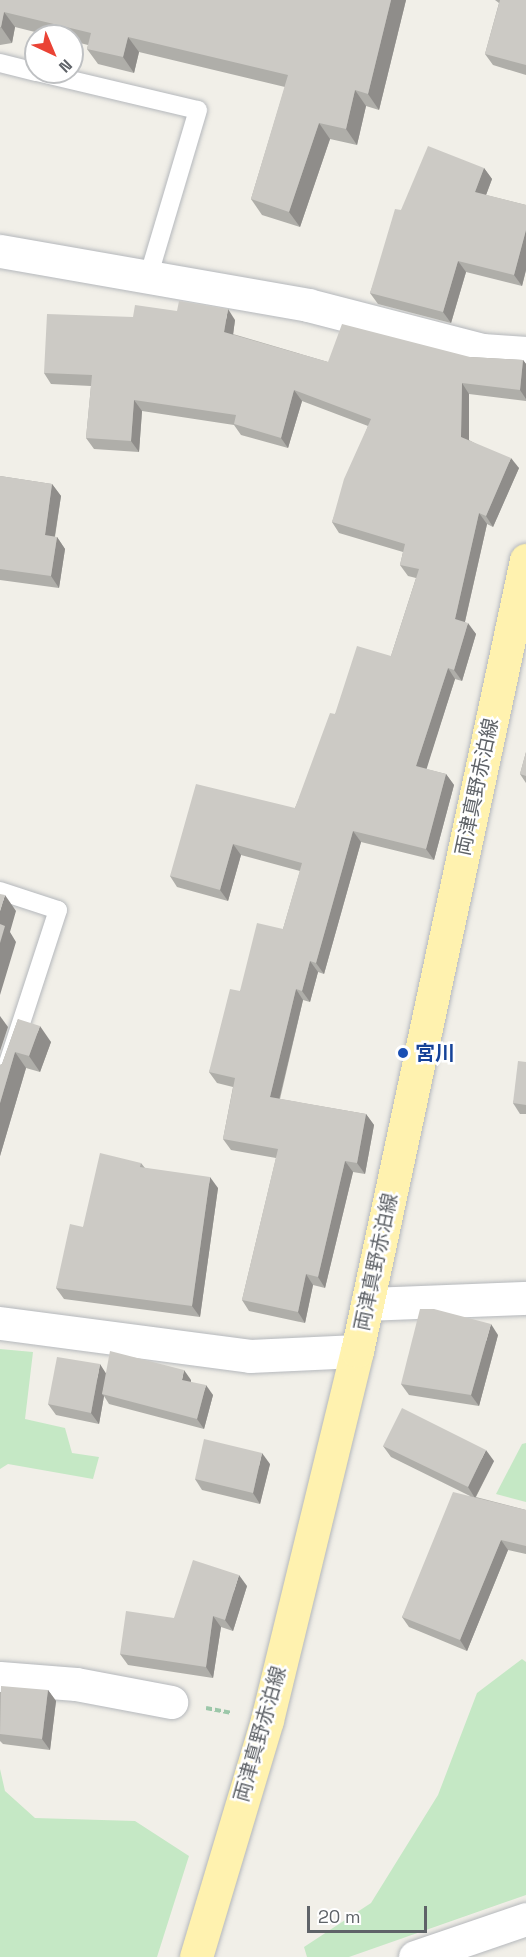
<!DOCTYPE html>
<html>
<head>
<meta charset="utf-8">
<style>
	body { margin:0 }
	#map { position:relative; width:526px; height:1957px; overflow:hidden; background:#f1efe8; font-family:"Space Grotesk","Noto Sans JP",sans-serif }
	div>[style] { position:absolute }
	.green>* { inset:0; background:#c5e8c5 }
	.path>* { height:4px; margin-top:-2px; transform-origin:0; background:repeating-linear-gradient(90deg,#9cc7a9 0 6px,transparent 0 9px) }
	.roads { filter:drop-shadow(0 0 2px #b5b8bc) drop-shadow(0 0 2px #b5b8bc) }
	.lane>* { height:18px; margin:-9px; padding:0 9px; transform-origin:9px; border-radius:9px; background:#fff }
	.street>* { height:33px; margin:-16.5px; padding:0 16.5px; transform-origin:16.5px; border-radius:16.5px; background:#fff }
	.primary>* { height:33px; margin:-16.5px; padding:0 16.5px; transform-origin:16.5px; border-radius:16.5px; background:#fff2af }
	.wall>* { inset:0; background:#afaea9 }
	.shaded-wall>* { inset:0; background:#8f8d8a }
	.building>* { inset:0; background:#cccac5 }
	.dots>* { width:16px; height:16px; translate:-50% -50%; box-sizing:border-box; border:3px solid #fff; border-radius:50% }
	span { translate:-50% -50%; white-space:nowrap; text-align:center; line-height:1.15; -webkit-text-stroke:5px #fff; paint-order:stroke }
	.street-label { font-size:20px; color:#5f6368 }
	.transit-label { font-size:20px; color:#164399; font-weight:700 }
	.left { translate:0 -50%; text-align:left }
	.north { position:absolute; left:24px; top:24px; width:60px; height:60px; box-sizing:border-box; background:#fff; border:2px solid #bfc1c3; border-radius:50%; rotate:136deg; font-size:16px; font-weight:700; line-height:24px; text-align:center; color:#5f6368 }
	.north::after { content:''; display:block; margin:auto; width:21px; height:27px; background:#ea4335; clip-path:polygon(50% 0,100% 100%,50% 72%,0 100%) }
	.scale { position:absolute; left:307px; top:1906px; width:120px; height:27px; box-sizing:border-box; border:3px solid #5f6368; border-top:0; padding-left:8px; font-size:18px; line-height:21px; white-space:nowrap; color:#5f6368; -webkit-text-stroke:4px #fff; paint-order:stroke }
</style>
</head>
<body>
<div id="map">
	<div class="green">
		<div style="clip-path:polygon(0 1349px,33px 1352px,25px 1419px,65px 1428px,72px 1453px,99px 1457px,93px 1479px,8px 1464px,0 1469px)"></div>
		<div style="clip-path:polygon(526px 1443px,526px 1502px,496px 1494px,522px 1444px)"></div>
		<div style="clip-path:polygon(522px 1659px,526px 1662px,526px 1895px,349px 1957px,307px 1957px,304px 1947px,371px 1903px,438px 1795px,477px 1693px)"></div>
		<div style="clip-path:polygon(0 1769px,5px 1791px,35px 1818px,135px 1821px,189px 1856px,157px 1957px,0 1957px)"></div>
	</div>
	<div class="path">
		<div style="left:206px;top:1708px;width:25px;rotate:11deg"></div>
	</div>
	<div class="roads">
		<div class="lane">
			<div style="left:0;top:63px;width:37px;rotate:14deg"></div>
			<div style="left:37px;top:72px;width:165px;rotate:13.3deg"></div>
			<div style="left:198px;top:110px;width:175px;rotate:106.6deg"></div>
			<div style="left:0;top:891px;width:61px;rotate:18.1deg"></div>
			<div style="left:58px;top:910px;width:170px;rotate:108.1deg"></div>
			<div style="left:5px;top:1072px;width:5px;rotate:-169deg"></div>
		</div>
		<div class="street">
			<div style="left:0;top:251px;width:313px;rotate:9.9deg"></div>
			<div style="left:308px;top:305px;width:180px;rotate:14.5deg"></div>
			<div style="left:482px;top:350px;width:44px;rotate:3.9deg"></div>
			<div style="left:367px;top:1304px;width:159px;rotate:-2.2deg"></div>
			<div style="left:0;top:1323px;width:252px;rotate:7.5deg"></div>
			<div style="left:250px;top:1356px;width:107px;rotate:-2.7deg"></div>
			<div style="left:0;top:1678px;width:76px;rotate:4.5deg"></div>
			<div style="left:76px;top:1684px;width:97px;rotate:10.7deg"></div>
			<div style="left:415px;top:1957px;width:117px;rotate:-18.9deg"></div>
		</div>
		<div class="primary">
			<div style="left:196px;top:1957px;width:247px;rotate:-73.3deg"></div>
			<div style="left:267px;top:1720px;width:380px;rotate:-76.3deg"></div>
			<div style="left:357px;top:1351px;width:809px;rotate:-77.94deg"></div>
		</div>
	</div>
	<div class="wall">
		<div style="clip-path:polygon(0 0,406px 0,379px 110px,366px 106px,357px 145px,330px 139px,300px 227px,262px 215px,251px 199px,285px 87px,139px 52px,134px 73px,98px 64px,87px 49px,88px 45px,72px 41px,72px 36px,51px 36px,15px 27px,12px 43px,0 45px)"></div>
		<div style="clip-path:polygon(495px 0,526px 0,526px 75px,493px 65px,485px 54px,499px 3px)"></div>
		<div style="clip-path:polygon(484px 168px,492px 179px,486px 195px,526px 205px,526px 270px,522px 286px,466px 272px,451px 323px,378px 304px,370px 293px,401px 210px)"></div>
		<div style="clip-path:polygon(177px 311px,235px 320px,233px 334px,328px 362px,470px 357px,523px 360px,526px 364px,526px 401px,469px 394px,469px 440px,519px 468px,493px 527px,487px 524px,465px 622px,476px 634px,462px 681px,455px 679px,426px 769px,446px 774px,454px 785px,434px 860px,361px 842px,324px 974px,318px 972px,310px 1002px,303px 1000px,280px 1099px,366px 1114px,374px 1125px,365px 1174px,353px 1172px,325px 1288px,313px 1285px,305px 1323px,249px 1311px,242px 1300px,276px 1158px,231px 1150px,223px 1139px,233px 1087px,217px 1083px,209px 1072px,240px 991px,283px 929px,300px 871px,241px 855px,228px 901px,177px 887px,170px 876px,295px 808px,335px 714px,391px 656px,416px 578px,408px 576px,400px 565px,403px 552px,339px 533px,332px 522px,368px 426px,302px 401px,288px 448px,241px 435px,234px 425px,142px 411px,139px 452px,94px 449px,86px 438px,91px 386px,51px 384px,44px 373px,133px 317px)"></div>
		<div style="clip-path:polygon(0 476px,52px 484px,61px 496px,55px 537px,57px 537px,65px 549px,59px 588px,0 580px)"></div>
		<div style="clip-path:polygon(526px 752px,526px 783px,520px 774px)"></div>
		<div style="clip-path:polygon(18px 1019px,51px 1042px,40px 1072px,26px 1068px,0 1156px,0 1065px,2px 1064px)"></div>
		<div style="clip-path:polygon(526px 1062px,526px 1114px,520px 1114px,513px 1103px)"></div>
		<div style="clip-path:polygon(141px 1163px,145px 1168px,218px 1188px,200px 1317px,64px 1299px,56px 1288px,83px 1227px)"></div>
		<div style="clip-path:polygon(498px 1335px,479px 1406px,409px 1395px,401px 1384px)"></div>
		<div style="clip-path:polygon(106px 1373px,191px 1380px,191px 1382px,213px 1395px,204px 1429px,109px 1404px,104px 1396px,99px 1424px,56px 1415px,48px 1404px)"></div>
		<div style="clip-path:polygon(383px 1446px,494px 1461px,476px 1497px,526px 1510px,526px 1554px,508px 1550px,467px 1651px,409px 1627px,402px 1617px,470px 1496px,391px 1457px)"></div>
		<div style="clip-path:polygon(270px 1464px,260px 1504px,202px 1490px,195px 1479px)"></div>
		<div style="clip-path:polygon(247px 1586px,233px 1631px,221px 1627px,213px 1678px,128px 1665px,120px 1654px,174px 1618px)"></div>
		<div style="clip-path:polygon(48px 1690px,56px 1701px,50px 1750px,3px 1744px,0 1741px,0 1692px)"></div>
	</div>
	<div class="shaded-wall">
		<div style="clip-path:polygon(391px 0,406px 0,379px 110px,368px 94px)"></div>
		<div style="clip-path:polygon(4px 12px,15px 27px,12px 43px,1px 27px)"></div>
		<div style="clip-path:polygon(128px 37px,139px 52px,134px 73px,123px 57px)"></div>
		<div style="clip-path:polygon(355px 90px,366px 106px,357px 145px,346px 129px)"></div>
		<div style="clip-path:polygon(319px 123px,330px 139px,300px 227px,289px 212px)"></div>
		<div style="clip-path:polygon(484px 168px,492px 179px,483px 203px,475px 192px)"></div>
		<div style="clip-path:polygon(526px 230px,526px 270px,522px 286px,514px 275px)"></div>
		<div style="clip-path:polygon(458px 261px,466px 272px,451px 323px,443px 312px)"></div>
		<div style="clip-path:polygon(228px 309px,235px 320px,232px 343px,224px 332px)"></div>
		<div style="clip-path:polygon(523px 360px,526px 364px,526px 399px,520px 390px)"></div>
		<div style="clip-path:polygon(462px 383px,469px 394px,469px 448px,461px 437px)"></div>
		<div style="clip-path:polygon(294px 390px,302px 401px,288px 448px,281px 438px)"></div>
		<div style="clip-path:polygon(134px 400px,142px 411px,139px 452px,131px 441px)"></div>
		<div style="clip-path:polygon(511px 458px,519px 468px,493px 527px,486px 516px)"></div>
		<div style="clip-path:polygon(52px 484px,61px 496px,53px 547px,45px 535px)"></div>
		<div style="clip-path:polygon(479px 513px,487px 524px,463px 630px,455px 619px)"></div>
		<div style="clip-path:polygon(57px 537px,65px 549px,59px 588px,51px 576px)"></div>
		<div style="clip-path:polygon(468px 623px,476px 634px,462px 681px,454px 670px)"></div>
		<div style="clip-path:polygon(448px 668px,455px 679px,424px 777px,416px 766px)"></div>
		<div style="clip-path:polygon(446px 774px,454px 785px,434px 860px,426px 849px)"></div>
		<div style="clip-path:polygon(353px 831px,361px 842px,324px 974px,316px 963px)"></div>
		<div style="clip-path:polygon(233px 844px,241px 855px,228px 901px,220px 890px)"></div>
		<div style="clip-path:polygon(5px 895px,16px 911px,10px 932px,16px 942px,0 995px,0 911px)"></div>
		<div style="clip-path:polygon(310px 961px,318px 972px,310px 1002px,302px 991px)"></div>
		<div style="clip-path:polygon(296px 989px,303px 1000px,277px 1108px,270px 1097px)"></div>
		<div style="clip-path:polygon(0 1016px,8px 1027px,0 1051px)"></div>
		<div style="clip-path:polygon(40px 1026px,51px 1042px,40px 1072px,29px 1056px)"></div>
		<div style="clip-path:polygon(15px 1052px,26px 1068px,0 1156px,0 1103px)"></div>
		<div style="clip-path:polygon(366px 1114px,374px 1125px,365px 1174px,357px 1163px)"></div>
		<div style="clip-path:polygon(345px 1161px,353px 1172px,325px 1288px,318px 1277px)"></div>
		<div style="clip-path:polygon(210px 1177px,218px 1188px,200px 1317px,192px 1306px)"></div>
		<div style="clip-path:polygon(306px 1274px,313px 1285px,305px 1323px,298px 1312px)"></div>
		<div style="clip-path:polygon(491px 1324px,498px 1335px,479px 1406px,471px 1395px)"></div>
		<div style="clip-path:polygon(100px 1364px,107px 1375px,102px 1394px,104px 1396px,99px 1424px,91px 1413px)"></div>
		<div style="clip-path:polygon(184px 1370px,191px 1380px,190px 1391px,182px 1380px)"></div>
		<div style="clip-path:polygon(206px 1385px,213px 1395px,204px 1429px,197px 1419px)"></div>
		<div style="clip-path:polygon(486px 1450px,494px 1461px,475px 1498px,468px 1487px)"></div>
		<div style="clip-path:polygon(262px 1453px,270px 1464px,260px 1504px,253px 1493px)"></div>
		<div style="clip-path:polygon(501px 1540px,508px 1550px,467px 1651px,460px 1640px)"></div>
		<div style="clip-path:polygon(239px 1575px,247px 1586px,233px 1631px,225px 1620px)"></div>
		<div style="clip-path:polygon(213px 1616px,221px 1627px,213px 1678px,206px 1667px)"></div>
		<div style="clip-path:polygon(48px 1690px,56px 1701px,50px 1750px,42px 1739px)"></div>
	</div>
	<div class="building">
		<div style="clip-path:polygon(0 0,391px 0,368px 94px,355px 90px,346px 129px,319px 123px,289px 212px,251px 199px,288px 75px,128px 37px,123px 57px,87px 49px,91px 33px,4px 12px,1px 27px,0 27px)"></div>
		<div style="clip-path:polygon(500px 0,526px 0,526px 65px,485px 54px)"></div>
		<div style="clip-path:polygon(428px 146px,484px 168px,475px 192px,526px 205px,526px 230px,514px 275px,458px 261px,443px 312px,370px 293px,395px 209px,401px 210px)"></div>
		<div style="clip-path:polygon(179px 301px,228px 309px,224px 332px,328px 362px,342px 324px,470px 357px,523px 360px,520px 390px,462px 383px,461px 437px,511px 458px,486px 516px,479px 513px,455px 619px,468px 623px,454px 670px,448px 668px,416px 766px,446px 774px,426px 849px,353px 831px,316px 963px,310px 961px,302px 991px,296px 989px,270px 1097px,366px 1114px,357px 1163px,345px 1161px,318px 1277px,306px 1274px,298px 1312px,242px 1300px,278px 1149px,223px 1139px,235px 1078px,209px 1072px,230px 989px,240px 991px,257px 923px,283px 929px,302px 863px,233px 844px,220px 890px,170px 876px,196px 784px,295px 808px,330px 713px,335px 714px,357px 646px,391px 656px,419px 569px,400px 565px,405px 544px,332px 522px,344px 479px,371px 419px,294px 390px,281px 438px,234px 424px,236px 415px,134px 400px,131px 441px,86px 438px,92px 375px,44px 373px,47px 314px,133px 317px,135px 305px,177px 311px)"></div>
		<div style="clip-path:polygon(0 476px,52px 484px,45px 535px,57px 537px,51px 576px,0 569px)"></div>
		<div style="clip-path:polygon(526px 752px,526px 776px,520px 774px)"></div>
		<div style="clip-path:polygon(0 894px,5px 895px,0 911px)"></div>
		<div style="clip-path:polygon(0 924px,5px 926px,0 943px)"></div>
		<div style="clip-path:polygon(18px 1019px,40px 1026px,29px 1056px,15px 1052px,0 1103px,0 1065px,2px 1064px)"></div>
		<div style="clip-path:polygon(518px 1061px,526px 1062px,526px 1105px,513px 1103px)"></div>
		<div style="clip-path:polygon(100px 1153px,141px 1163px,140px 1167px,210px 1177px,192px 1306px,56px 1288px,70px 1224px,83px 1227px)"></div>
		<div style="clip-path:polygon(420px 1309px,434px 1309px,491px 1324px,471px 1395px,401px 1384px)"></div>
		<div style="clip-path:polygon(110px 1351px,184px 1370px,182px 1380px,206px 1385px,197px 1419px,102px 1394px)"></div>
		<div style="clip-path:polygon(57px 1357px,100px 1364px,91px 1413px,48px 1404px)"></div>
		<div style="clip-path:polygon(402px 1408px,486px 1450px,468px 1487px,383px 1446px)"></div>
		<div style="clip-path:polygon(204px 1439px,262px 1453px,253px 1493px,195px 1479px)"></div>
		<div style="clip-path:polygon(453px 1492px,526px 1510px,526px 1546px,501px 1540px,460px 1640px,402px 1617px)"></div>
		<div style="clip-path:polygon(193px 1560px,239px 1575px,225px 1620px,213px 1616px,206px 1667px,120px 1654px,126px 1611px,174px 1618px)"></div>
		<div style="clip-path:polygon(1px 1686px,48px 1690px,42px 1739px,0 1734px)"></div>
	</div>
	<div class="dots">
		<div style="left:403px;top:1053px;background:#1a4fb4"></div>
	</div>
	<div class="street-label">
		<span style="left:477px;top:787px;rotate:-78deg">両津真野赤泊線</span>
		<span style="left:376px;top:1262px;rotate:-78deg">両津真野赤泊線</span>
		<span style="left:260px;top:1734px;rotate:-74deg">両津真野赤泊線</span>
	</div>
	<div class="transit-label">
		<span class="left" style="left:415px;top:1053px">宮川</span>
	</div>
	<div class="north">N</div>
	<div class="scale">20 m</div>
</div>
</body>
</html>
